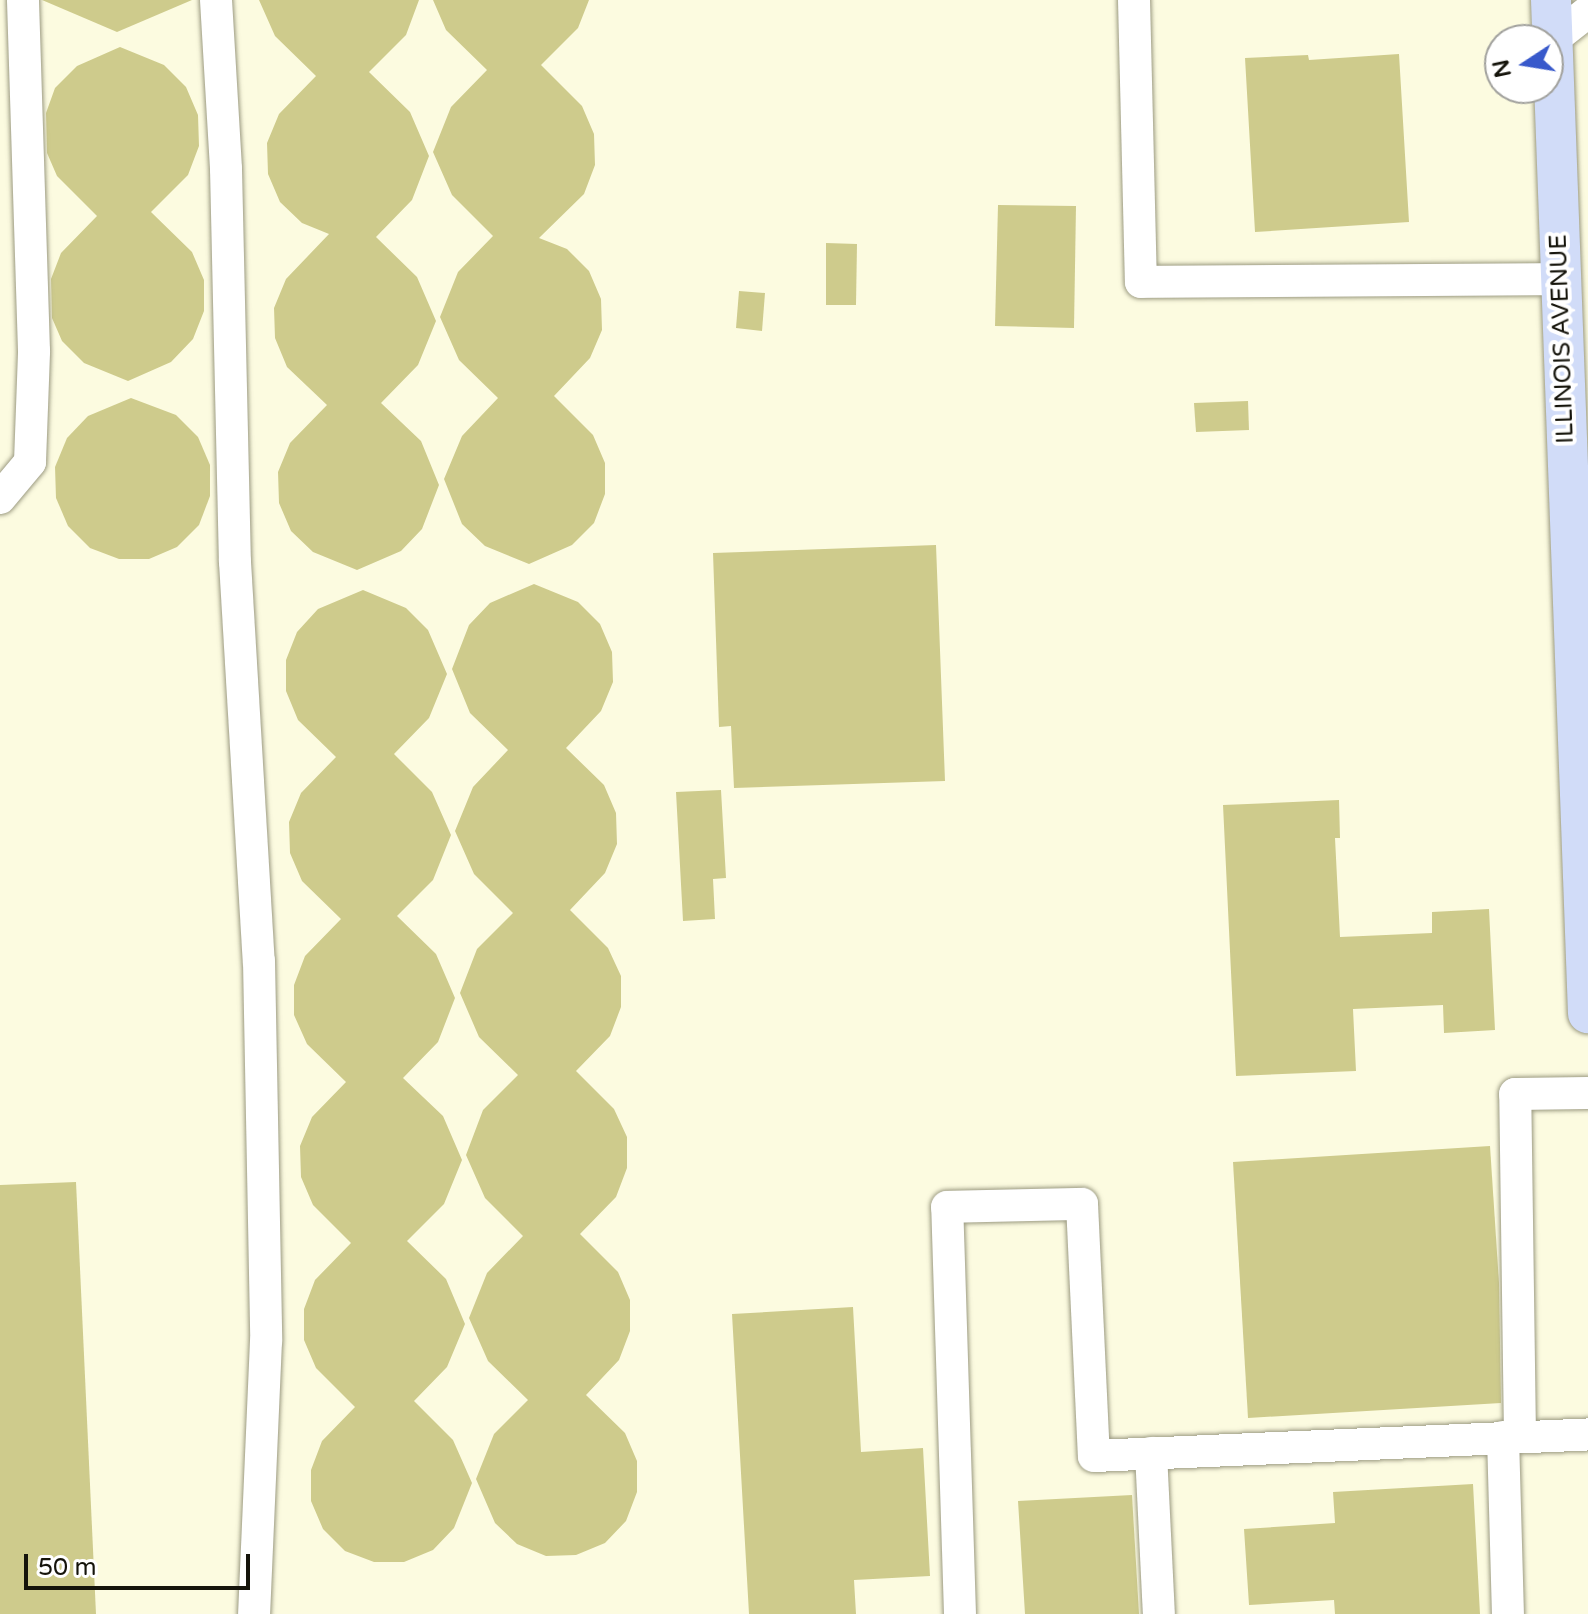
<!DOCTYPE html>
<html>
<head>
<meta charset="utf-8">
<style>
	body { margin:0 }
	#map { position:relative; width:1588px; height:1614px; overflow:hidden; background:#fcfbe0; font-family:"Varela Round",sans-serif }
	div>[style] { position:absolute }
	.building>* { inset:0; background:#cecb8c }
	.roads { filter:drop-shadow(0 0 2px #9c9b82) drop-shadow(0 0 2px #9c9b82) }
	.minor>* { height:32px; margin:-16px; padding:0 16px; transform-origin:16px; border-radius:16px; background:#fff }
	.major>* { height:40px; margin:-20px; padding:0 20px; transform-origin:20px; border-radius:20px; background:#d1dcf8 }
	span { translate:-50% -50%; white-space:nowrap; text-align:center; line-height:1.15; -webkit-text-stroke:8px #fff; paint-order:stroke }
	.street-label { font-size:24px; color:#15140b }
	.north { position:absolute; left:1484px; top:24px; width:80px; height:80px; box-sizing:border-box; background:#fff; border:2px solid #a1a19d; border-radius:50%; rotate:258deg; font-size:22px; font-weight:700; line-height:32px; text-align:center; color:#15140b }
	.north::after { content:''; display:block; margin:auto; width:28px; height:36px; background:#3859cb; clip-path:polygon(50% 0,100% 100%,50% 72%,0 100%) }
	.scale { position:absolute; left:24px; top:1554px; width:226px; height:36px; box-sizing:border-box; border:4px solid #15140b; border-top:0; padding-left:10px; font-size:24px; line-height:28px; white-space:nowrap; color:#15140b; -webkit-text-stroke:6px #fff; paint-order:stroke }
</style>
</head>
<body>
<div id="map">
	<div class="building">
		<div style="clip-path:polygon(42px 0,192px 0,117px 32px)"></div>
		<div style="clip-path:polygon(259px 0,419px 0,406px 35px,369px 72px,410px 112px,429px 156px,412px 200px,376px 237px,417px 277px,436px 321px,418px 365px,381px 403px,421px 441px,439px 485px,422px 529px,401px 551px,357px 570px,313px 552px,291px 531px,279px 503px,278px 472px,290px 443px,327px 405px,287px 367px,275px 338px,274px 308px,286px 279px,329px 234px,302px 223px,280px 202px,268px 174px,267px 143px,279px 114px,316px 76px,275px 36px)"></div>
		<div style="clip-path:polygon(433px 0,589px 0,578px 28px,541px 65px,582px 106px,594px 134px,595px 165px,584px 194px,539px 238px,567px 249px,589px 271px,601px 299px,602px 330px,590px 358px,554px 396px,593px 435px,605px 463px,605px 494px,594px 523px,572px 545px,529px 564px,485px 546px,462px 524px,444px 479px,462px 436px,498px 398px,459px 360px,440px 317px,458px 272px,493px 236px,452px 195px,433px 152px,451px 107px,487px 70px,446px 30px)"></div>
		<div style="clip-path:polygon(120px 47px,164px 65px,186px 87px,198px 115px,199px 146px,188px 175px,151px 212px,192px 252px,204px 280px,204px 311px,193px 339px,171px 362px,128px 381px,84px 363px,62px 341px,52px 318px,51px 279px,61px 253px,97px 216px,57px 176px,47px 153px,46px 113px,55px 88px,77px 66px)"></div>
		<div style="clip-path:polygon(1399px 54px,1409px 222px,1255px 232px,1245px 58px,1308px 55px,1309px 60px)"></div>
		<div style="clip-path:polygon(998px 205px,1076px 206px,1074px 328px,995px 326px)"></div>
		<div style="clip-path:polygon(826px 243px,857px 244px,856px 305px,826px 305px)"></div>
		<div style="clip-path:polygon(739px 291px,765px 293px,762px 331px,736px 328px)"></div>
		<div style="clip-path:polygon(131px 398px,176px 415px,198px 437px,210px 465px,210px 496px,199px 525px,177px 547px,149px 559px,119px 559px,90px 548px,68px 526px,56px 498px,55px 467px,67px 438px,88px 416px)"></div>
		<div style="clip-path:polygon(1248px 401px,1249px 430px,1196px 432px,1194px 403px)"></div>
		<div style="clip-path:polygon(936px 545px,945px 781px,734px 788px,731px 726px,719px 727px,713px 553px)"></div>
		<div style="clip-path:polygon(534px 584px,578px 602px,600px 624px,612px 652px,613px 682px,601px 711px,566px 748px,604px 785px,616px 813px,617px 844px,605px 873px,570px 910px,608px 948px,621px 976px,621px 1007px,610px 1036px,576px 1071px,614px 1109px,627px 1137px,627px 1168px,616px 1197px,580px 1234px,618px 1272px,630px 1300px,630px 1331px,619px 1360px,586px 1395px,625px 1433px,637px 1461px,637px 1492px,626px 1521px,605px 1543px,576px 1555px,546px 1556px,517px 1544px,495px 1523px,476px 1479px,494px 1434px,528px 1400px,488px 1361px,469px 1318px,487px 1273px,523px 1236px,485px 1198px,466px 1155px,483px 1110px,518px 1075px,479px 1037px,460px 993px,477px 949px,513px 913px,474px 874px,455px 831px,473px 787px,508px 750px,470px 713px,452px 669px,469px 625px,490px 603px)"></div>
		<div style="clip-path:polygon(363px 590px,406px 608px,428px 630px,447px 674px,429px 718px,394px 754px,432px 792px,451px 835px,433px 880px,397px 916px,436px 954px,455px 998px,438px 1042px,403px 1078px,443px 1116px,462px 1160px,444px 1204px,407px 1241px,446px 1279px,465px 1324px,447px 1367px,414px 1401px,453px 1440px,472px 1483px,454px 1528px,433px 1550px,404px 1562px,374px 1562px,345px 1551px,323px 1529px,311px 1501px,311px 1470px,322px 1441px,355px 1407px,316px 1368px,304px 1340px,304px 1309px,315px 1280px,351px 1243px,313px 1205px,301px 1177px,300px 1146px,312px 1117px,346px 1082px,307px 1044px,294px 1015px,294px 985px,305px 956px,341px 919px,302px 881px,290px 853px,289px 822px,301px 793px,336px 757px,298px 720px,286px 691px,286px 660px,297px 632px,318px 609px)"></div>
		<div style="clip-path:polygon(721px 790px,726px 878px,713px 879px,715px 919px,683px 921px,676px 792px)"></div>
		<div style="clip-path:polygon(1339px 800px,1340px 838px,1335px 838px,1340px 937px,1432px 933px,1432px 912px,1489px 909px,1495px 1030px,1444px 1033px,1443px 1005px,1353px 1009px,1356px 1071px,1236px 1076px,1223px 805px)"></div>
		<div style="clip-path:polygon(1490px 1146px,1499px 1283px,1501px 1403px,1248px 1418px,1233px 1162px)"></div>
		<div style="clip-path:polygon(76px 1182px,96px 1614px,0 1614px,0 1185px)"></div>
		<div style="clip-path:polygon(853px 1307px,861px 1452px,923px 1448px,930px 1576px,854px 1580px,856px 1614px,749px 1614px,732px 1314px)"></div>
		<div style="clip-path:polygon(1473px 1484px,1480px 1614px,1335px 1614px,1334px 1600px,1249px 1605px,1244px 1529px,1335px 1523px,1333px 1492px)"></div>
		<div style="clip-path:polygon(1132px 1495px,1139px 1614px,1025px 1614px,1018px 1501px)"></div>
	</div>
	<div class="roads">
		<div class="minor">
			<div style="left:216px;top:0;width:169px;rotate:86.6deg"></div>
			<div style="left:226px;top:169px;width:393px;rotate:88.7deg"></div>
			<div style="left:235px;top:562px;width:400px;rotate:86.6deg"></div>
			<div style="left:259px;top:961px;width:380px;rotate:88.9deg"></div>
			<div style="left:266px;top:1341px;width:273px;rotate:92.5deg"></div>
			<div style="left:1134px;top:0;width:282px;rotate:88.6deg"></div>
			<div style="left:1141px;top:282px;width:419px;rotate:-0.4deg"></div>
			<div style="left:1552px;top:40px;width:46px;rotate:-37.9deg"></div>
			<div style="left:0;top:498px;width:47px;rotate:-50.2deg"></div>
			<div style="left:30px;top:462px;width:111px;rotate:-87.9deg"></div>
			<div style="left:34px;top:351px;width:351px;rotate:-91.8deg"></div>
			<div style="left:1520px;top:1436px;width:342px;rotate:-90.8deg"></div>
			<div style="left:1515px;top:1094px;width:73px;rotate:-0.8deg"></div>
			<div style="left:1503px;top:1437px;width:177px;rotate:88.4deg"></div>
			<div style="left:1151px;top:1453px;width:161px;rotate:87.2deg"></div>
			<div style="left:960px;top:1614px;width:407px;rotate:-91.8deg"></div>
			<div style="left:947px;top:1207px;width:135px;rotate:-1.3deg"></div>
			<div style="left:1082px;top:1204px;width:252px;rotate:87.3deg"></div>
			<div style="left:1094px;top:1456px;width:494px;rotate:-2.5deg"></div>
		</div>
		<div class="major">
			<div style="left:1551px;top:0;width:1014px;rotate:87.91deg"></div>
		</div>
	</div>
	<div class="street-label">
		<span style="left:1562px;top:339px;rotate:-92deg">ILLINOIS AVENUE</span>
	</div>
	<div class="north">N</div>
	<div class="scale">50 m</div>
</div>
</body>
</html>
